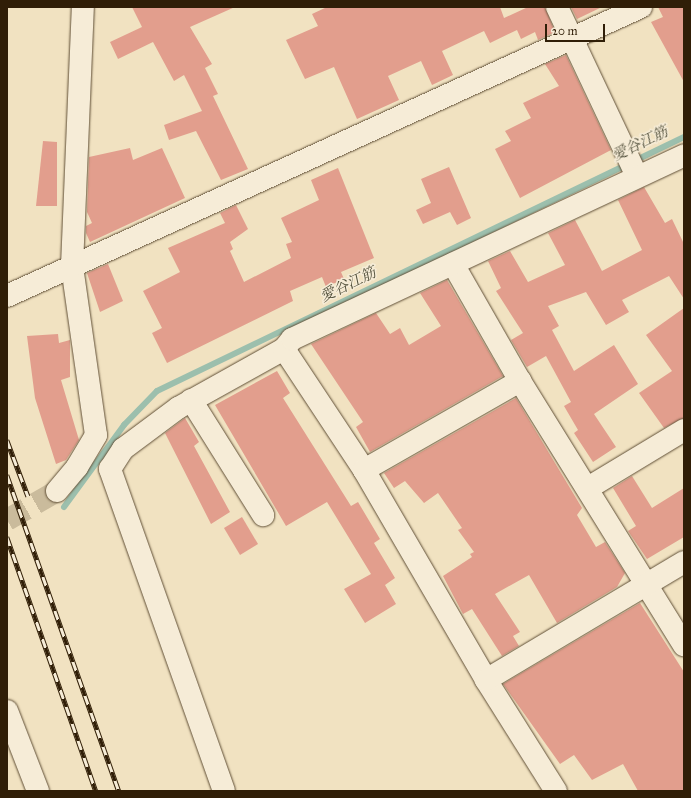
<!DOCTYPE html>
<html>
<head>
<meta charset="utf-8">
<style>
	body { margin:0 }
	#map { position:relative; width:691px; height:798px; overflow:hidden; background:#f1e2c1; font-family:"IM FELL Great Primer","Noto Serif JP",serif }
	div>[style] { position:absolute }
	.stream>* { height:6px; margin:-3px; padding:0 3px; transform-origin:3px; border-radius:3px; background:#9cbfad }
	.building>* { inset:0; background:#e29e8d }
	.minor-tunnel>* { height:22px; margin-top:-11px; transform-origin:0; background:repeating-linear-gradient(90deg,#cabb9c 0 22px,transparent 0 33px) }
	.roads { filter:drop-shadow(0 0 1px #604f36) drop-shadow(0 0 1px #604f36) }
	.minor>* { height:22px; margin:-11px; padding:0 11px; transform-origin:11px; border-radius:11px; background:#f6ecd7 }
	.tertiary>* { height:22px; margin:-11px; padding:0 11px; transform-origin:11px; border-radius:11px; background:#f6ecd7 }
	.rail>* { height:4.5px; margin-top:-2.25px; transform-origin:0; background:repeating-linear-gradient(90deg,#f6ecd7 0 9px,#301e07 0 18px); box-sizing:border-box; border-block:1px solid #301e07 }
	span { translate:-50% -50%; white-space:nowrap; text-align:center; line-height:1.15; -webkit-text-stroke:3px #f6ecd7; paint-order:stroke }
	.water-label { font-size:15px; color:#504e39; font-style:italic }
	.frame { position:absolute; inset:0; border:8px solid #301e07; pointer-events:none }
	.scale { position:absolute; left:545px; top:24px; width:60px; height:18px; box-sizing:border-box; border:2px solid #301e07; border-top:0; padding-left:5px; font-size:12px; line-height:14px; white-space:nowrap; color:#301e07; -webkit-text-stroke:3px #f6ecd7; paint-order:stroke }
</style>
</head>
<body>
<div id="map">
	<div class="stream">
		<div style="left:64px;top:507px;width:102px;rotate:-53.8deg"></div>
		<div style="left:124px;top:425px;width:47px;rotate:-45.9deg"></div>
		<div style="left:157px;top:391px;width:585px;rotate:-25.73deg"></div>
	</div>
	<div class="building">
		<div style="clip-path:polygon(132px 7px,235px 7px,190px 27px,212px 64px,205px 68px,218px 94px,213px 96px,248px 169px,221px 180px,196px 131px,169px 140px,164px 125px,202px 111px,184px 75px,174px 81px,153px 42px,118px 59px,110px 42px,142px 27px)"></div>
		<div style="clip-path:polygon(327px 7px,500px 7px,504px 18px,528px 7px,545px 7px,555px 32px,538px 40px,535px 32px,521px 39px,517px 30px,490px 43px,484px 31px,442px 51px,453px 75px,432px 85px,421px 61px,388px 76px,399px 100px,357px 119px,334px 67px,305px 79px,286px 40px,318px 26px,312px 14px)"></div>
		<div style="clip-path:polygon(571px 7px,602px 7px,577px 19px)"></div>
		<div style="clip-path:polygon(658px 7px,684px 7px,684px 82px,651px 22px,663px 17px)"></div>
		<div style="clip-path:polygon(566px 55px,611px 150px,520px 198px,495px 149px,511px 141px,505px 131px,531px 118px,523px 103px,559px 86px,545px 64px)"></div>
		<div style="clip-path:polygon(43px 141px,57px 142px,57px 206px,36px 206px)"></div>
		<div style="clip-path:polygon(130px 148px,133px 160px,162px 148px,185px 198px,90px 242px,86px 233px,86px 226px,92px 223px,87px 212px,89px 157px)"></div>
		<div style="clip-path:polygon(449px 167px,471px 218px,457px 225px,450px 212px,423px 224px,416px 210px,431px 203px,421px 179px)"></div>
		<div style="clip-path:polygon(338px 168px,374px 258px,341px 272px,344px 279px,326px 287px,322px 277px,290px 291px,293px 301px,167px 363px,152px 333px,162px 328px,143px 291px,180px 272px,168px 248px,225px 223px,220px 213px,236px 205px,248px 229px,230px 242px,233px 249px,230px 251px,244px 282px,291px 258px,286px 244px,292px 242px,281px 218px,319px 200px,311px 180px)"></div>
		<div style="clip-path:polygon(644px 187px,665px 223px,672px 219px,684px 244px,684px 299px,669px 276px,622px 300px,629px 312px,606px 325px,586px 292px,548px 306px,559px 326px,552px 330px,574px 371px,614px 345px,638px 384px,594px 414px,616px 447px,593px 462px,574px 433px,578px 430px,564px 406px,571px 402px,546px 356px,527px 367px,511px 340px,523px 333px,496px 291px,501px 288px,488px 261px,510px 251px,528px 282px,565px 265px,548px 233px,575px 220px,602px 271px,642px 250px,618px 200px)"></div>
		<div style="clip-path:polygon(108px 264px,123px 301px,100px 312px,87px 273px)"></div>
		<div style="clip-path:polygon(447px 280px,503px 376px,370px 452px,356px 427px,363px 422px,311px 344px,376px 313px,390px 334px,400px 328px,409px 345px,441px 326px,420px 293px)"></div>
		<div style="clip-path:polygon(684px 308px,684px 418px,664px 428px,639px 393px,672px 371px,646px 335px)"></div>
		<div style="clip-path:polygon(58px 334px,59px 343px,70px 340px,70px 377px,61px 380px,79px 440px,66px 460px,56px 464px,35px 398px,27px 336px)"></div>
		<div style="clip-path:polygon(277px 371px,290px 393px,283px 398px,351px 506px,358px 502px,380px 539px,374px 543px,395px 578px,385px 585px,396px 604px,365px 623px,344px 589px,371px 574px,327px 502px,286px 526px,215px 405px)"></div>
		<div style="clip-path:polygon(516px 398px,582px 508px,577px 515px,596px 547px,605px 542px,625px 573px,617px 587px,557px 623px,529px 575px,495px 594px,520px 632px,513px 636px,519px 646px,502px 656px,472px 609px,463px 614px,443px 576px,472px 557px,470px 554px,474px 552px,458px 530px,462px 528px,438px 493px,424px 503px,405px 481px,394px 488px,384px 473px)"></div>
		<div style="clip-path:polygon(185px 418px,199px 442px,194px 446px,230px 512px,211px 524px,165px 433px)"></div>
		<div style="clip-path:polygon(632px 476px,652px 508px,684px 488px,684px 537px,647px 559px,628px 531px,636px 526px,613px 488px)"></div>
		<div style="clip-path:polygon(242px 517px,258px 544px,240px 555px,224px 528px)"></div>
		<div style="clip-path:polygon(640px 603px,684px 672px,684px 791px,638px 791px,623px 764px,592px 780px,574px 755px,560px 764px,503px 684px)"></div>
	</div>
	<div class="minor-tunnel">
		<div style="left:7px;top:520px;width:58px;rotate:-30.1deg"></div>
	</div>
	<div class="roads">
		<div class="minor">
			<div style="left:557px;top:7px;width:187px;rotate:64.7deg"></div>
			<div style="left:453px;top:264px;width:135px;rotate:60.2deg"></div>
			<div style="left:520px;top:381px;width:311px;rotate:58.2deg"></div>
			<div style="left:7px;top:296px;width:697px;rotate:-24.51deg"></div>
			<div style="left:284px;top:349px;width:145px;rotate:56.5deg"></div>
			<div style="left:364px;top:470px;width:243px;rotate:59.8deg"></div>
			<div style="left:486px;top:680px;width:131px;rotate:57.8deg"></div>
			<div style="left:191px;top:400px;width:136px;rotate:57.9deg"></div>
			<div style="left:364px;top:470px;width:180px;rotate:-29.7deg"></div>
			<div style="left:588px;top:488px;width:112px;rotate:-31.1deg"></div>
			<div style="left:57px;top:491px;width:31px;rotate:-50deg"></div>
			<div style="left:77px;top:467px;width:37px;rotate:-59deg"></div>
			<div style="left:96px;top:435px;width:171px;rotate:-98.1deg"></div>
			<div style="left:72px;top:266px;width:259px;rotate:-87.6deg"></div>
			<div style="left:486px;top:680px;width:230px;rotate:-30.8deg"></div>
			<div style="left:224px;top:791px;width:342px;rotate:-109.5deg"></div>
			<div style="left:110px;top:469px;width:24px;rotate:-57deg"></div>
			<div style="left:123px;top:449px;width:69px;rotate:-36.7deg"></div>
			<div style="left:178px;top:408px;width:121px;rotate:-29.1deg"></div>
			<div style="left:284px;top:349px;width:13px;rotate:-51deg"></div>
			<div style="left:292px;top:339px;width:433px;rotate:-25.1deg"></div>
		</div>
		<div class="tertiary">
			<div style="left:7px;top:711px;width:86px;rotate:68.8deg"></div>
		</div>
	</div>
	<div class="rail">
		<div style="left:7px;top:440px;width:60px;rotate:69.4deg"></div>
		<div style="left:7px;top:475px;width:335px;rotate:70.5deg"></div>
		<div style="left:7px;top:537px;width:269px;rotate:70.7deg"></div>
	</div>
	<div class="water-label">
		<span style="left:640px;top:144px;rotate:-26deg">愛谷江筋</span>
		<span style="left:348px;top:285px;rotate:-26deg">愛谷江筋</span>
	</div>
	<div class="frame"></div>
	<div class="scale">20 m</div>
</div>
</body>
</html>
